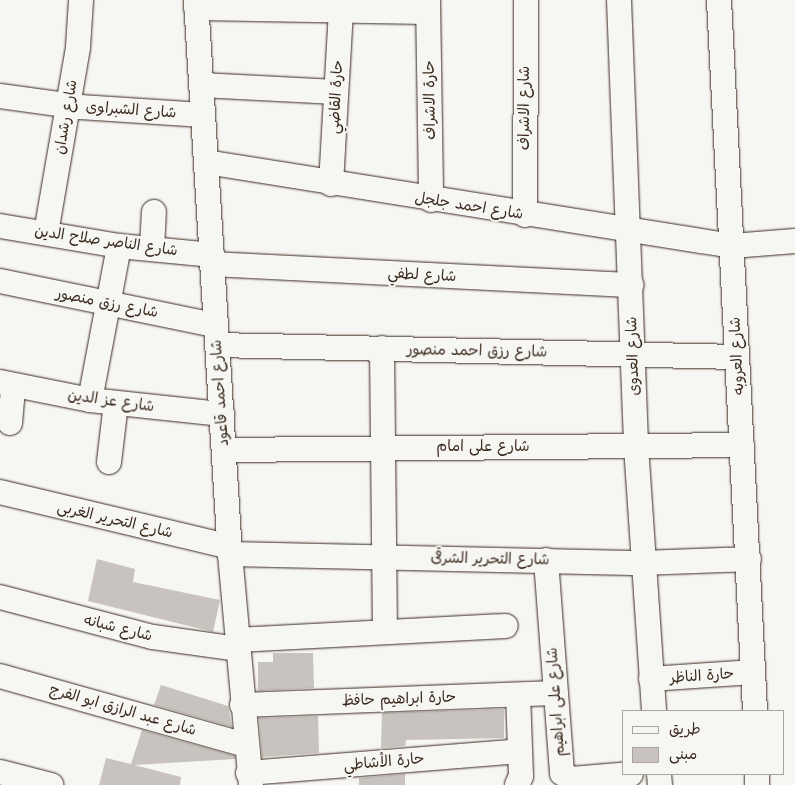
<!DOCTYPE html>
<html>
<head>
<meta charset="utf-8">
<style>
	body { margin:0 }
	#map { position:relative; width:795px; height:785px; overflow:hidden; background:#f6f6f2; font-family:"Comic Neue","Playpen Sans Arabic",sans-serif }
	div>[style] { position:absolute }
	.building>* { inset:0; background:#c8c3be }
	.roads { filter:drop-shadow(0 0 1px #3b2a1e) drop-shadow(0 0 1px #3b2a1e) }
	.street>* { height:24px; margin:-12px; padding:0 12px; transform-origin:12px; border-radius:12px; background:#f6f6f2 }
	span { translate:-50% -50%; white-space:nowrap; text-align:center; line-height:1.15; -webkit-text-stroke:4px #f6f6f2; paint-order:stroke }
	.street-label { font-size:15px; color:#3b2a1e }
	.legend { position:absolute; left:622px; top:710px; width:162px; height:65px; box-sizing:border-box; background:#f6f6f2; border:1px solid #aba49d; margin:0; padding:6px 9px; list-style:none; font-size:15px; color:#3b2a1e }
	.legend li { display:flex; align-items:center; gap:10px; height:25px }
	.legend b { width:25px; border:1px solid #aba49d }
</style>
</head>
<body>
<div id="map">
	<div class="building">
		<div style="clip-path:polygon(97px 559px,135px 569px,133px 582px,220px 600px,213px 632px,88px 601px)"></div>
		<div style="clip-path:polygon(273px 653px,313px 653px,314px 688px,258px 691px,258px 662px,273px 662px)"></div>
		<div style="clip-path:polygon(161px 685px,228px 706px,232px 727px,154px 705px)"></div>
		<div style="clip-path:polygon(504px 709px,504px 738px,406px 740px,405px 746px,381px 748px,382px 713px)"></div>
		<div style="clip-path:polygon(318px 716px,319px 753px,262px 757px,259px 718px)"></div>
		<div style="clip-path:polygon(142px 730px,235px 756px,235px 759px,134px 765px,181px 777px,180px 785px,99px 785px,106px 758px,131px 764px)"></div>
		<div style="clip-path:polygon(405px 774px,405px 785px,359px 785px,359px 778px)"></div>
	</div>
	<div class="roads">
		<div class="street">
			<div style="left:196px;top:0;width:555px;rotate:86.49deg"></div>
			<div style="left:230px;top:554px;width:232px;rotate:84.8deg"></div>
			<div style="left:428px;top:0;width:200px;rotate:89.1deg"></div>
			<div style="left:619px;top:0;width:446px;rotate:87.8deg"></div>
			<div style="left:636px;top:446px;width:266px;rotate:86.1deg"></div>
			<div style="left:719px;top:0;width:712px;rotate:87.1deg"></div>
			<div style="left:196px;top:8px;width:232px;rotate:1deg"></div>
			<div style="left:201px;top:85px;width:135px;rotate:3deg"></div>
			<div style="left:0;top:96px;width:81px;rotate:7.8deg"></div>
			<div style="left:80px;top:107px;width:123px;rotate:3.7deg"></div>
			<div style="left:206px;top:162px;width:533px;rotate:9.07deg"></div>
			<div style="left:732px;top:246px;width:63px;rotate:-4.5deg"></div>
			<div style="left:331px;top:184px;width:174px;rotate:-86.7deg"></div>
			<div style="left:525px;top:215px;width:215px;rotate:-89.7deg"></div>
			<div style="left:0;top:226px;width:121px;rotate:9.5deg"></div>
			<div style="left:119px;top:246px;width:94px;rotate:5.5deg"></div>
			<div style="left:46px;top:233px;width:189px;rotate:-80.2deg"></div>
			<div style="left:78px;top:47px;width:47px;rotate:-86.3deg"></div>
			<div style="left:152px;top:248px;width:36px;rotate:-87deg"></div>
			<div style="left:213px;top:264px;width:419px;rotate:2.9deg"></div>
			<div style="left:0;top:281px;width:219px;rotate:11.6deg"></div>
			<div style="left:217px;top:345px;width:520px;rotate:1.32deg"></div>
			<div style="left:382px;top:348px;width:284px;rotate:89.4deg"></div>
			<div style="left:0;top:382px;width:92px;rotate:11.3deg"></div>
			<div style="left:90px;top:400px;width:133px;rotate:6.1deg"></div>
			<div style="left:90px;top:400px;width:157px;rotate:-79.3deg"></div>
			<div style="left:10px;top:423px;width:38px;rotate:-85deg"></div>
			<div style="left:224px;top:450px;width:518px;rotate:-0.55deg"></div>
			<div style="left:109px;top:462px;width:59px;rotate:-83.2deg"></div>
			<div style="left:0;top:492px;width:236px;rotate:13.4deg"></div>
			<div style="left:230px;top:554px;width:412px;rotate:1.3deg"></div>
			<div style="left:642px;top:563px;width:107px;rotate:-2.1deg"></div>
			<div style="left:546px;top:560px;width:214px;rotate:85.7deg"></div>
			<div style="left:562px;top:773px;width:12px;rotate:31deg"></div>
			<div style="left:572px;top:779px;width:59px;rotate:-4.8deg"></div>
			<div style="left:0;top:597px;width:158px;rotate:14.7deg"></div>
			<div style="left:153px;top:637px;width:85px;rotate:8.1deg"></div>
			<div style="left:237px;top:640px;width:269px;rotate:-3deg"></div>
			<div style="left:0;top:676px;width:255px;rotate:15.7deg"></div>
			<div style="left:651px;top:679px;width:102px;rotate:-3.9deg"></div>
			<div style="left:242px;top:705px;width:313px;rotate:-2.2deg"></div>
			<div style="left:0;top:772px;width:53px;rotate:14.3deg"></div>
			<div style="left:248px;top:773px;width:273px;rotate:-4.6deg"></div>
			<div style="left:659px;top:774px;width:11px;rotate:85deg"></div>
			<div style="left:757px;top:774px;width:11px;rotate:90deg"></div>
			<div style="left:517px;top:785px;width:10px;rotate:-66deg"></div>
			<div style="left:521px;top:776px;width:81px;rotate:-92.1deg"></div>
		</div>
	</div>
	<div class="street-label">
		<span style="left:336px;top:97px;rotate:-87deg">حارة القاضي</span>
		<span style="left:430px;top:100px;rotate:-91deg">حارة الاشراف</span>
		<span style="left:525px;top:108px;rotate:-90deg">شارع الاشراف</span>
		<span style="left:131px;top:110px;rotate:4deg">شارع الشبراوى</span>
		<span style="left:66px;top:117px;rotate:-80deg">شارع رشدان</span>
		<span style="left:469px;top:206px;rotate:9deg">شارع احمد جلجل</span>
		<span style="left:106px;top:241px;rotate:8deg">شارع الناصر صلاح الدين</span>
		<span style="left:422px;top:275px;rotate:3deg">شارع لطفي</span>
		<span style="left:107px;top:303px;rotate:11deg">شارع رزق منصور</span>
		<span style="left:477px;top:351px;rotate:1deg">شارع رزق احمد منصور</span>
		<span style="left:633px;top:356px;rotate:-92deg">شارع العدوى</span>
		<span style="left:737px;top:356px;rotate:-93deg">شارع العروبه</span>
		<span style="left:220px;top:393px;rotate:-94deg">شارع احمد قاعود</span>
		<span style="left:111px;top:401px;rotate:8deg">شارع عز الدين</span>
		<span style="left:483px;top:447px">شارع على امام</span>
		<span style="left:115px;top:520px;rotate:13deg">شارع التحرير الغربى</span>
		<span style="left:490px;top:559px;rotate:1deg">شارع التحرير الشرقى</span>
		<span style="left:118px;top:628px;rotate:14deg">شارع شبانه</span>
		<span style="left:702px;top:676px;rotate:-4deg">حارة الناظر</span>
		<span style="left:399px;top:699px;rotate:-2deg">حارة ابراهيم حافظ</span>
		<span style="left:556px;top:702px;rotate:-94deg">شارع على ابراهيم</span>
		<span style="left:123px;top:710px;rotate:16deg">شارع عبد الرازق ابو الفرج</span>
		<span style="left:384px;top:762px;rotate:-5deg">حارة الأشاطي</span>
	</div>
	<ul class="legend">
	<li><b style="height:6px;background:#f6f6f2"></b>طريق</li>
	<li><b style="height:14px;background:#c8c3be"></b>مبنى</li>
	</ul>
</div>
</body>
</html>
